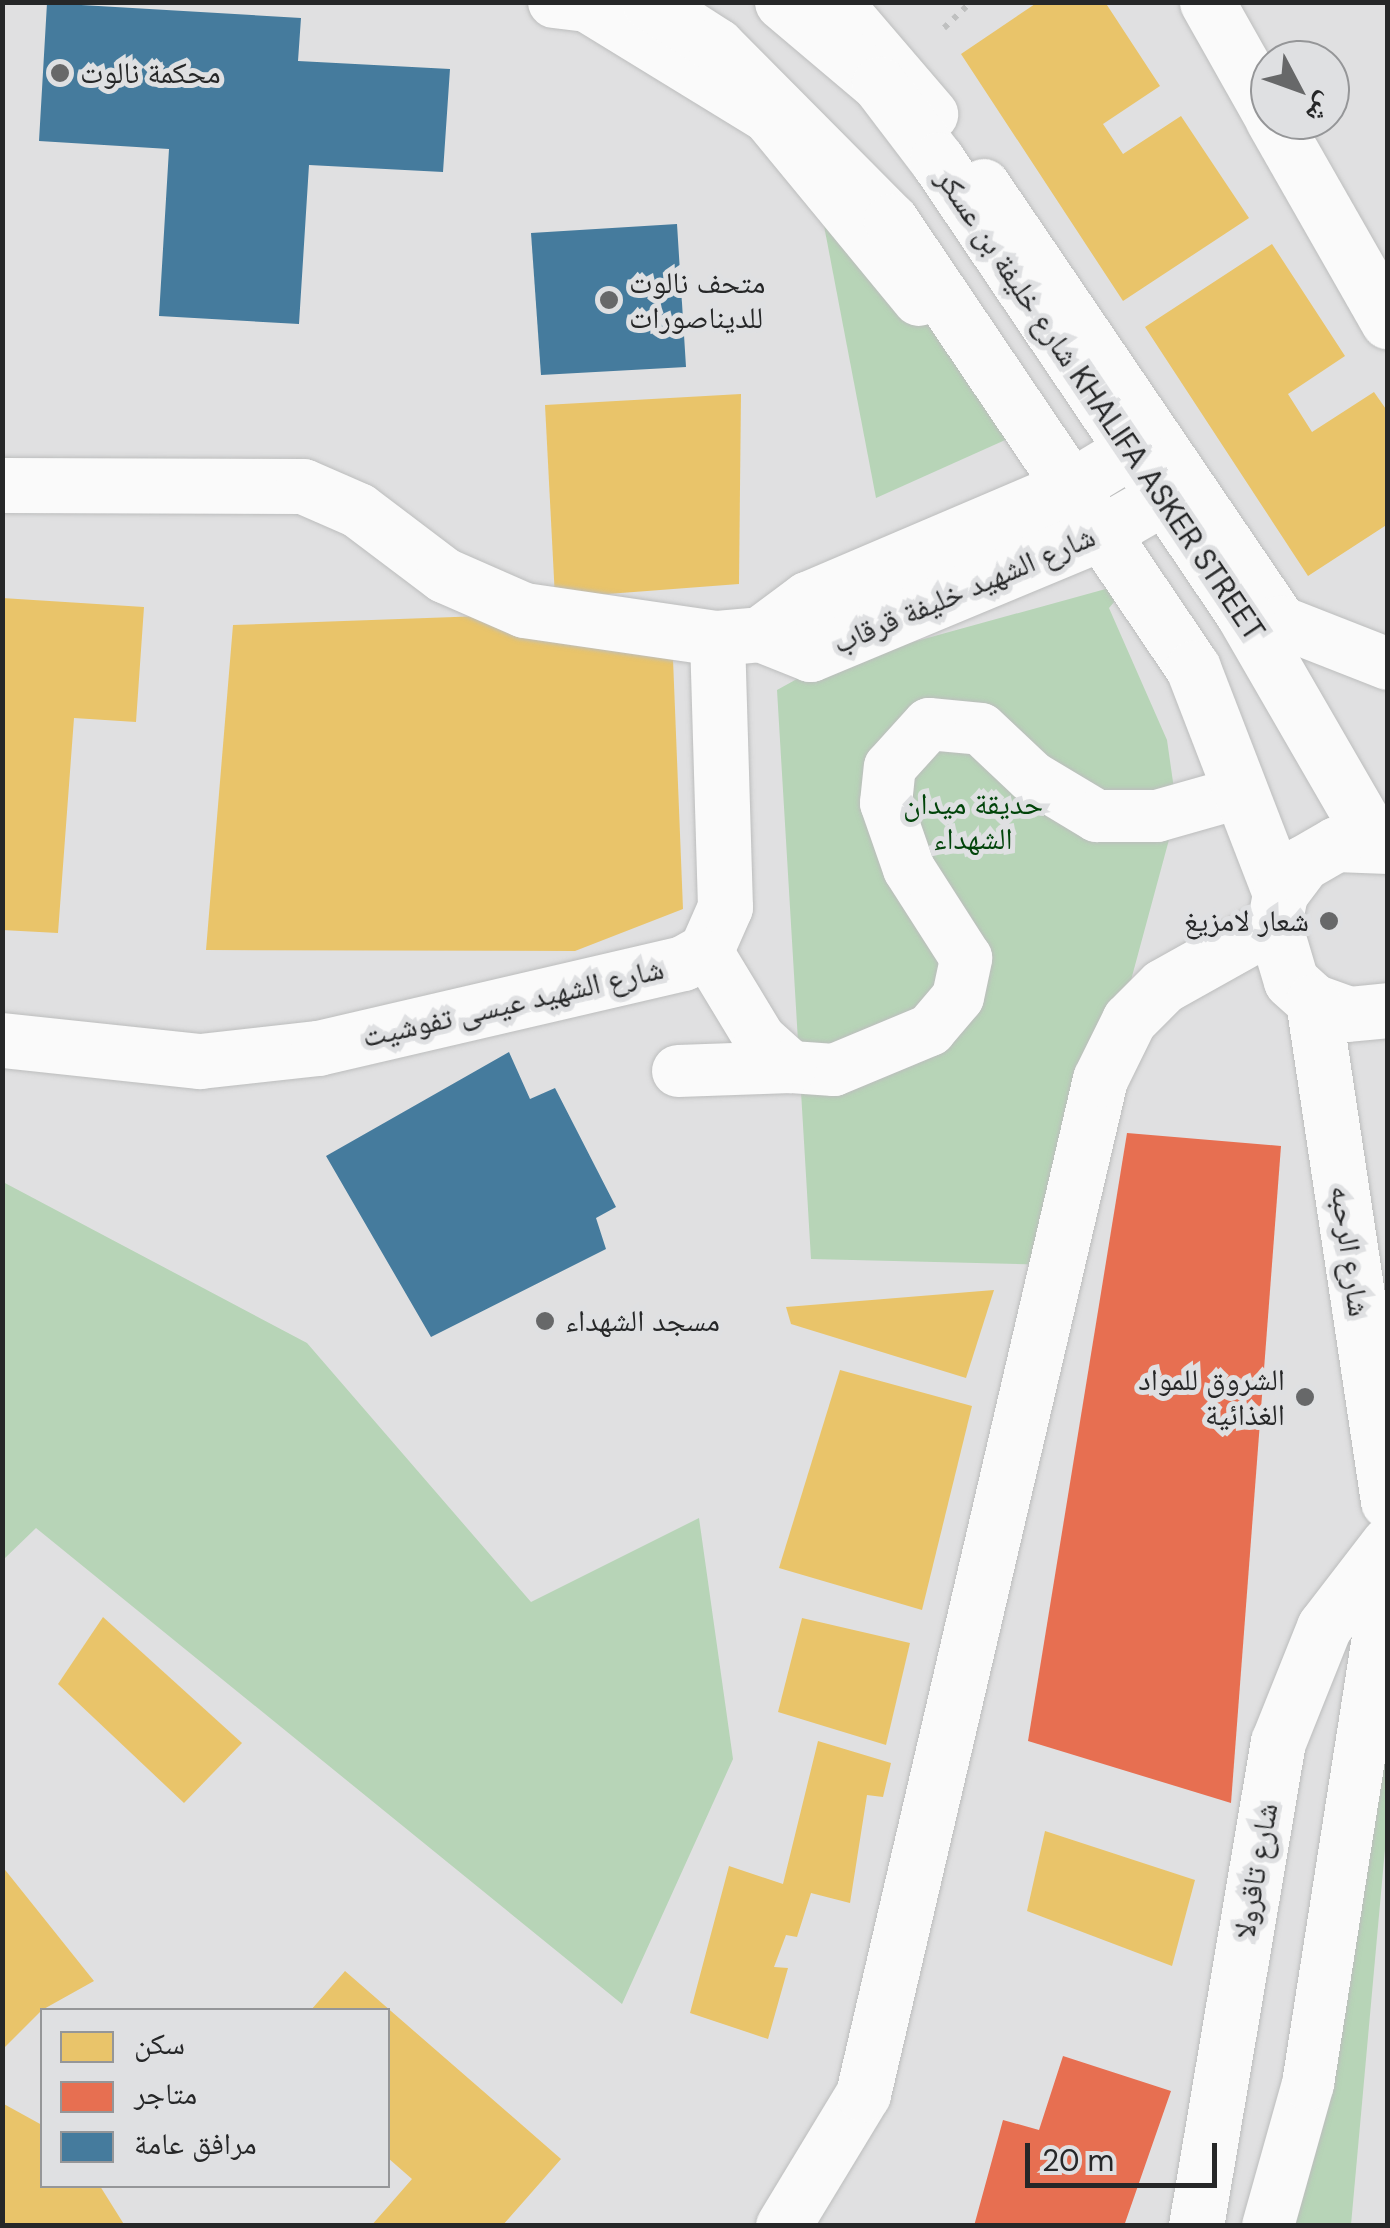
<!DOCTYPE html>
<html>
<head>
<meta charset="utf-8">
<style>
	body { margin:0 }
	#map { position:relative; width:1390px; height:2228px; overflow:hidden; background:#e0e0e1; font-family:"DM Sans","Noto Naskh Arabic",sans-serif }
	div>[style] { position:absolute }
	.green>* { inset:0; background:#b7d4b7 }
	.homes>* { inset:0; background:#e9c46a }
	.shops>* { inset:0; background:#e76f51 }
	.public>* { inset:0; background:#457b9d }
	.path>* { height:6px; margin-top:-3px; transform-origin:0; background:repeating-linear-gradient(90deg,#bfc0c0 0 5px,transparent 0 13px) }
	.roads { filter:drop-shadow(0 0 2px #bcbdbd) drop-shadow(0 0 2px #bcbdbd) }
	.pedestrian>* { height:52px; margin:-26px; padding:0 26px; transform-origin:26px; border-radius:26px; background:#fafafa }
	.minor>* { height:55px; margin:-27.5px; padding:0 27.5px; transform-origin:27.5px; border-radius:27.5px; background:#fafafa }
	.secondary>* { height:55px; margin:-27.5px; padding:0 27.5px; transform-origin:27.5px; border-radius:27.5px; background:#fafafa }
	.trunk>* { height:55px; margin:-27.5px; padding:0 27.5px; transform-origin:27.5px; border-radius:27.5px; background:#fafafa }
	.dots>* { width:28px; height:28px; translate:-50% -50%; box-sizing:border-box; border:5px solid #dfe0e2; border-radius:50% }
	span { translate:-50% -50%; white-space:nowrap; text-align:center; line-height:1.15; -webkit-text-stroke:10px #dfe0e2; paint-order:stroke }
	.poi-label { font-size:30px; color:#262728 }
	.left { translate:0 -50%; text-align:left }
	.right { translate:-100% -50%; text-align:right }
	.street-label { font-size:30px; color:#262728 }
	.park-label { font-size:30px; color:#01440a }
	.frame { position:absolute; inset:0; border:5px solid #262728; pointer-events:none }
	.legend { position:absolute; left:40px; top:2008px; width:350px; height:180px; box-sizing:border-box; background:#dfe0e2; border:2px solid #959698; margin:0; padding:12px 18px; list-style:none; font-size:30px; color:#262728 }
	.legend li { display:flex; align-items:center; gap:20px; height:50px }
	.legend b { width:50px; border:2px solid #959698 }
	.north { position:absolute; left:1250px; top:40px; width:100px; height:100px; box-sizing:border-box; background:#dfe0e2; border:2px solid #959698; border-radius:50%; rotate:131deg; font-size:28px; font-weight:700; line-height:40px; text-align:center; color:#262728 }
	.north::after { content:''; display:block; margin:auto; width:35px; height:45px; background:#676869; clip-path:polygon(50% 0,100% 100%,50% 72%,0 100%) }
	.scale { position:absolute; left:1025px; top:2143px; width:192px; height:45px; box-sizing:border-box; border:5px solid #262728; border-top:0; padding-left:12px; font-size:30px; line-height:35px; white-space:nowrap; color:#262728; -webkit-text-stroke:8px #dfe0e2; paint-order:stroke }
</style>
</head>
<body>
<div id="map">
	<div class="green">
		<div style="clip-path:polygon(821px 210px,1034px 427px,876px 498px)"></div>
		<div style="clip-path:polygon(1131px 582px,1109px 608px,1167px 740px,1177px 810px,1054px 1265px,811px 1259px,777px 690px,815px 669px)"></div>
		<div style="clip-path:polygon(3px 1182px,307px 1343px,531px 1602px,699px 1518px,733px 1759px,622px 2004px,36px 1528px,3px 1560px)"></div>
		<div style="clip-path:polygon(1387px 1646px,1387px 1827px,1351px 2225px,1264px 2226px)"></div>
	</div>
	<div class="homes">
		<div style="clip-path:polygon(1038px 2px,1105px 2px,1160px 86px,1103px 124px,1123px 154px,1181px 116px,1249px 218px,1123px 301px,961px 54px)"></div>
		<div style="clip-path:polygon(1272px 244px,1345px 356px,1288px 394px,1312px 432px,1374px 392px,1388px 412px,1388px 524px,1308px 576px,1145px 327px)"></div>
		<div style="clip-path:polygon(741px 394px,739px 584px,555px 598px,545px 405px)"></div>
		<div style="clip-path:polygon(2px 598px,144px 607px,136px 722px,74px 718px,58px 933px,2px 930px)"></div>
		<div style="clip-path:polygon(671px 609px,683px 909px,575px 951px,206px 950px,233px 625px)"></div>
		<div style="clip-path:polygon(994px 1290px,966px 1378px,791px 1324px,786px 1307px)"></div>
		<div style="clip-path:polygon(840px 1370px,972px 1406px,922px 1610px,779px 1568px)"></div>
		<div style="clip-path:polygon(103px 1617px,242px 1743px,184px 1803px,58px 1684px)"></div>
		<div style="clip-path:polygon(802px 1618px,910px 1643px,886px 1745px,778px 1712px)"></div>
		<div style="clip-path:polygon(818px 1741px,891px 1763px,883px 1797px,867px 1795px,850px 1903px,811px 1893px,797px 1937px,786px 1935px,774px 1967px,788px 1968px,768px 2039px,690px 2013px,729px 1866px,783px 1884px)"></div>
		<div style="clip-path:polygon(1045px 1831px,1195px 1880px,1172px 1966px,1027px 1911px)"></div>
		<div style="clip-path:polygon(2px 1866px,94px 1981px,42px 2010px,2px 2050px)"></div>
		<div style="clip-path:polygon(345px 1971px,561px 2159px,502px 2226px,371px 2226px,412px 2179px,388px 2158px,388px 2010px,311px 2010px)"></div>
		<div style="clip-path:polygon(2px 2103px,42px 2125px,42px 2186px,100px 2186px,125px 2226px,2px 2226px)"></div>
	</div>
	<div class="shops">
		<div style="clip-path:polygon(1127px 1133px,1281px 1146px,1231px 1803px,1028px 1741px)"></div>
		<div style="clip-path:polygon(1063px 2056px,1171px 2091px,1124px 2226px,974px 2226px,1003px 2120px,1039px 2130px)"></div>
	</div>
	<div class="public">
		<div style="clip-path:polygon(47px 3px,301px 18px,298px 61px,450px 69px,443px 172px,309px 165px,299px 324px,159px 316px,169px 149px,39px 141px)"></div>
		<div style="clip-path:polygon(677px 224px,686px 367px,541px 375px,531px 233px)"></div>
		<div style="clip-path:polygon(509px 1052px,530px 1099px,555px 1088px,616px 1207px,596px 1218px,606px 1249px,431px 1337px,326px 1156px)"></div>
	</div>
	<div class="path">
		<div style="left:944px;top:28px;width:37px;rotate:-44deg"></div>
	</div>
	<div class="roads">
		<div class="pedestrian">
			<div style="left:554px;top:2px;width:33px;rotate:7deg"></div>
			<div style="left:587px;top:6px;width:212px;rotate:31.5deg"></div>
			<div style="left:768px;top:117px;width:237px;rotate:50.5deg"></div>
			<div style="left:836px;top:2px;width:148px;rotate:49.4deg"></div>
			<div style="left:984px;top:185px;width:528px;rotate:55.8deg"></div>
			<div style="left:1281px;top:622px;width:115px;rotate:21.4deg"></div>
			<div style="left:706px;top:950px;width:104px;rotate:58.8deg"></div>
			<div style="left:760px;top:1039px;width:42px;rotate:42.1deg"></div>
			<div style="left:791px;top:1067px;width:43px;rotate:4deg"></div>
			<div style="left:834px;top:1070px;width:104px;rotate:-22.6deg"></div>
			<div style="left:930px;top:1030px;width:43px;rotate:-49.7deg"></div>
			<div style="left:958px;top:997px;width:40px;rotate:-78deg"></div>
			<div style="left:966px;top:958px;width:106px;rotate:-122.6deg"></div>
			<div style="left:909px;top:869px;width:70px;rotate:-109.2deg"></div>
			<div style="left:886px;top:803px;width:36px;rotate:-84deg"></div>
			<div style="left:890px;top:767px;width:58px;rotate:-47.8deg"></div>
			<div style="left:929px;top:724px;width:52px;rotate:5.5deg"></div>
			<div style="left:981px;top:729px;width:70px;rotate:43.3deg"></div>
			<div style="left:1032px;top:777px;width:76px;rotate:31deg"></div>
			<div style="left:1097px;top:816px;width:60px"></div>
			<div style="left:1157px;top:816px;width:87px;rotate:-15.9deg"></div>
			<div style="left:678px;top:1071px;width:113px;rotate:-2deg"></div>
			<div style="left:1268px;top:2226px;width:148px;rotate:-74.3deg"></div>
			<div style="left:1308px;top:2084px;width:516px;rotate:-81.09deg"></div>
		</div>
		<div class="minor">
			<div style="left:1207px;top:2px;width:129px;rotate:60.6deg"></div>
			<div style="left:1273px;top:120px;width:232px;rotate:60.3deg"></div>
			<div style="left:2px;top:485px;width:301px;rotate:0.2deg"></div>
			<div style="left:303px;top:486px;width:60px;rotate:23.6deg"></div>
			<div style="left:358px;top:510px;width:108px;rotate:37.1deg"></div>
			<div style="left:444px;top:575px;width:87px;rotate:23.6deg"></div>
			<div style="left:524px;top:610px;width:195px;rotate:8.3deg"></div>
			<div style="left:717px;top:638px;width:43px;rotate:-5.3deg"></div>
			<div style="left:760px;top:634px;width:54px;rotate:21.8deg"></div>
			<div style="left:810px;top:654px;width:320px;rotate:-22.6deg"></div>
			<div style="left:1105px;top:531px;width:68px;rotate:-30deg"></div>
			<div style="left:760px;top:634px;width:59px;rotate:-36.7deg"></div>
			<div style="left:807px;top:599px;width:290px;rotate:-23.1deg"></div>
			<div style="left:1074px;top:485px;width:71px;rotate:-31.2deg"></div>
			<div style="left:2px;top:1040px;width:199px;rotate:6.1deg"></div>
			<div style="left:200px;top:1061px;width:119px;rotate:-6.3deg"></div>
			<div style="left:318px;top:1048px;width:375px;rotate:-13.1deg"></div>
			<div style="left:683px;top:963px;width:26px;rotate:-29deg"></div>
			<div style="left:706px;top:950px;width:47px;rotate:-66.2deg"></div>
			<div style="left:725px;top:907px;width:269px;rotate:-91.7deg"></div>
			<div style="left:783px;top:2226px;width:154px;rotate:-58.8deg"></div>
			<div style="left:863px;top:2094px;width:1042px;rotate:-76.86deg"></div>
			<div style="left:1100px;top:1079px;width:66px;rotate:-63.8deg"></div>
			<div style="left:1129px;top:1020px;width:48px;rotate:-45deg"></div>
			<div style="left:1163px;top:986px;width:127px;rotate:-29.2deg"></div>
			<div style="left:1196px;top:2226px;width:491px;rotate:-80.4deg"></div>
			<div style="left:1278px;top:1742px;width:124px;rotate:-68.2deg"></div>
			<div style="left:1324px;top:1627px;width:105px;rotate:-52.4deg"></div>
		</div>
		<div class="secondary">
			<div style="left:649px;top:2px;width:80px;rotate:32.7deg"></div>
			<div style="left:716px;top:45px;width:248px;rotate:45.2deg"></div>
			<div style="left:891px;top:221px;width:539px;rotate:55.96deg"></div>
			<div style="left:1193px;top:668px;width:242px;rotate:68.9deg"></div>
			<div style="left:782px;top:2px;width:127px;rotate:40.2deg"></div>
			<div style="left:879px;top:84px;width:96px;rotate:52.7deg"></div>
			<div style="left:937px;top:160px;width:545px;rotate:55.99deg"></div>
			<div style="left:1242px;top:612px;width:266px;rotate:60deg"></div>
			<div style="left:1388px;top:846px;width:52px;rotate:-177.8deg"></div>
			<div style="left:1336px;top:844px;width:38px;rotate:150deg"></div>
			<div style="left:1303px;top:863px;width:39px;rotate:127deg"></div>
			<div style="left:1280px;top:894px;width:31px;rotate:101deg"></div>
			<div style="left:1274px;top:924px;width:59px;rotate:73.4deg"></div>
			<div style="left:1291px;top:981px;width:30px;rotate:42deg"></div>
			<div style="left:1313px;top:1001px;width:37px;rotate:20deg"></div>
			<div style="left:1348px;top:1014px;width:40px;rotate:-5.7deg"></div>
		</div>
		<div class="trunk">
			<div style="left:1313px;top:1001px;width:506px;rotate:81.47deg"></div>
		</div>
	</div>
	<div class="dots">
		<div style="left:60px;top:73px;background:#676869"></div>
		<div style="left:609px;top:300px;background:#676869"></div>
		<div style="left:1329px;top:921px;background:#676869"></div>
		<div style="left:545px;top:1321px;background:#676869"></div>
		<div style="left:1305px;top:1397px;background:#676869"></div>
	</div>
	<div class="poi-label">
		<span class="left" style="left:80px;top:73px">محكمة نالوت</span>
		<span class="left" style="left:629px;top:300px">متحف نالوت<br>للديناصورات</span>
		<span class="right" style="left:1309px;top:921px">شعار لامزيغ</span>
		<span class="left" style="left:565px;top:1321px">مسجد الشهداء</span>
		<span class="right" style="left:1285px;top:1397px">الشروق للمواد<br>الغذائية</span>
	</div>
	<div class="street-label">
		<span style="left:1100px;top:405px;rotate:56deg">شارع خليفة بن عسكر KHALIFA ASKER STREET</span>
		<span style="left:964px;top:590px;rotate:-23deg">شارع الشهيد خليفة قرقاب</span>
		<span style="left:513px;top:1003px;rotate:-13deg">شارع الشهيد عيسى تفوشيت</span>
		<span style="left:1350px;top:1251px;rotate:82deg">شارع الرحبه</span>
		<span style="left:1256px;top:1871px;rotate:-80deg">شارع تاقرولا</span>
	</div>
	<div class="park-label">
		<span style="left:973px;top:821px">حديقة ميدان<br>الشهداء</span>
	</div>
	<div class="frame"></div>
	<ul class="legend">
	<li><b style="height:28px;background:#e9c46a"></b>سكن</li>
	<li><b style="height:28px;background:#e76f51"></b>متاجر</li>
	<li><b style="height:28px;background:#457b9d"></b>مرافق عامة</li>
	</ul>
	<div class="north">ش</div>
	<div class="scale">20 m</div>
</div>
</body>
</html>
